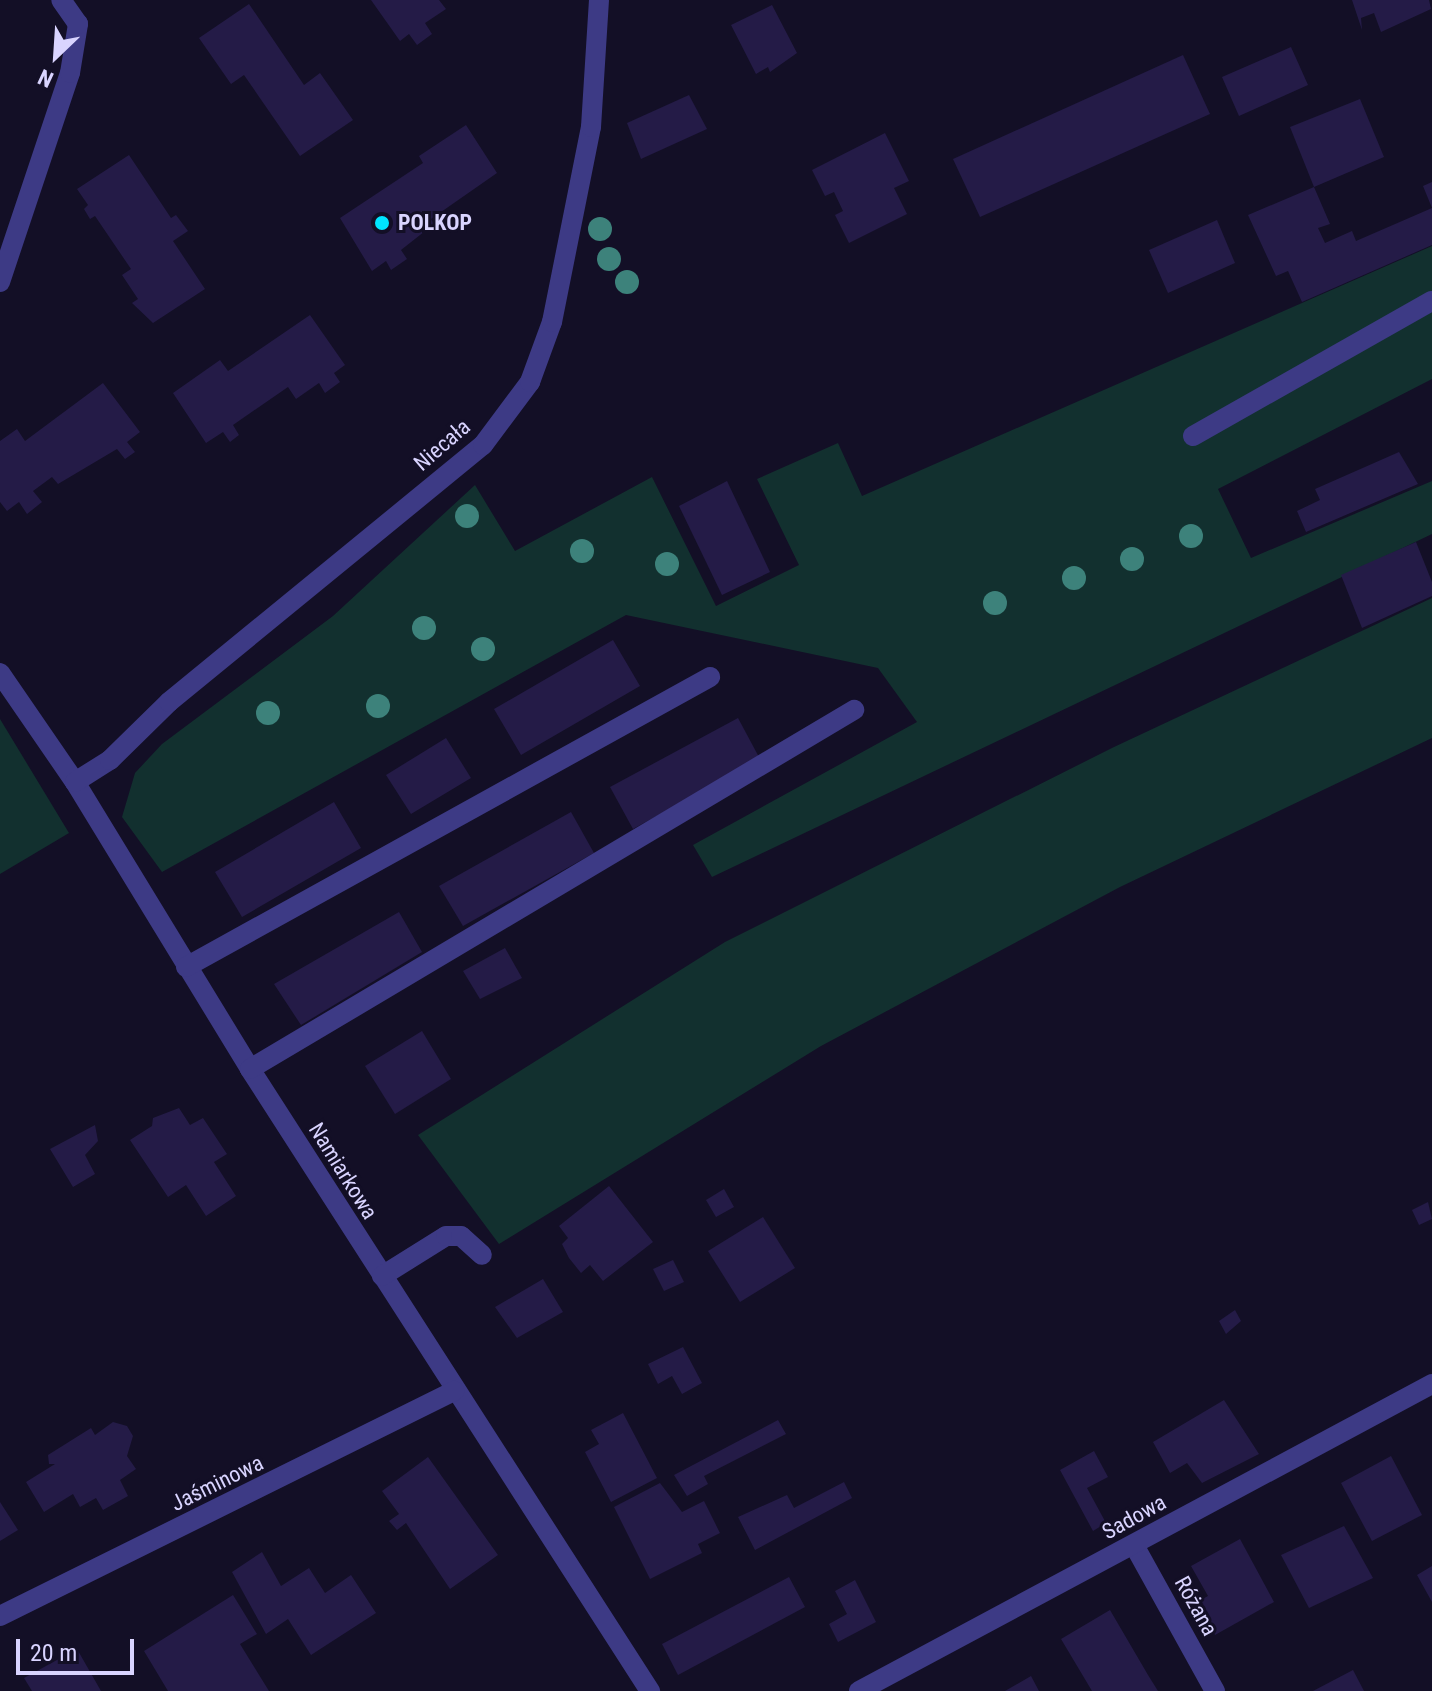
<!DOCTYPE html>
<html>
<head>
<meta charset="utf-8">
<style>
	body { margin:0 }
	#map { position:relative; width:1432px; height:1691px; overflow:hidden; background:#130f26; font-family:"Roboto Condensed",sans-serif }
	div>[style] { position:absolute }
	.green>* { inset:0; background:#12302f }
	.building>* { inset:0; background:#241b47 }
	.lane>* { height:20px; margin:-10px; padding:0 10px; transform-origin:10px; border-radius:10px; background:#3d3a85 }
	.street>* { height:20px; margin:-10px; padding:0 10px; transform-origin:10px; border-radius:10px; background:#3d3a85 }
	.trees>* { width:24px; height:24px; margin:-12px; border-radius:50%; background:#3d827b }
	.dots>* { width:22px; height:22px; translate:-50% -50%; box-sizing:border-box; border:4px solid #130f26; border-radius:50% }
	span { translate:-50% -50%; white-space:nowrap; text-align:center; line-height:1.15; -webkit-text-stroke:6px #130f26; paint-order:stroke }
	.poi-label { font-size:22px; color:#d9d4ff; font-weight:700 }
	.left { translate:0 -50%; text-align:left }
	.street-label { font-size:22px; color:#d9d4ff }
	.north { position:absolute; left:16px; top:16px; width:80px; height:80px; -webkit-text-stroke:6px #130f26; paint-order:stroke; rotate:205deg; font-size:22px; font-weight:700; line-height:32px; text-align:center; color:#d9d4ff }
	.north::after { content:''; display:block; margin:auto; width:28px; height:36px; background:#d9d4ff; clip-path:polygon(50% 0,100% 100%,50% 72%,0 100%) }
	.scale { position:absolute; left:16px; top:1639px; width:118px; height:36px; box-sizing:border-box; border:4px solid #d9d4ff; border-top:0; padding-left:10px; font-size:24px; line-height:28px; white-space:nowrap; color:#d9d4ff; -webkit-text-stroke:6px #130f26; paint-order:stroke }
</style>
</head>
<body>
<div id="map">
	<div class="green">
		<div style="clip-path:polygon(1432px 246px,1432px 379px,1218px 489px,1251px 558px,1432px 481px,1432px 534px,712px 877px,693px 845px,917px 722px,878px 668px,626px 615px,162px 872px,122px 817px,135px 773px,162px 744px,333px 616px,475px 485px,515px 551px,652px 477px,716px 606px,799px 565px,757px 479px,838px 443px,862px 496px)"></div>
		<div style="clip-path:polygon(1432px 598px,1432px 738px,1120px 887px,821px 1046px,499px 1244px,418px 1135px,725px 942px,1114px 747px)"></div>
		<div style="clip-path:polygon(0 719px,69px 833px,0 874px)"></div>
	</div>
	<div class="building">
		<div style="clip-path:polygon(371px 0,439px 0,446px 9px,425px 23px,432px 34px,417px 45px,409px 34px,400px 41px)"></div>
		<div style="clip-path:polygon(1352px 0,1429px 0,1431px 9px,1381px 32px,1374px 13px,1361px 18px,1362px 30px)"></div>
		<div style="clip-path:polygon(249px 4px,304px 85px,320px 73px,353px 120px,300px 156px,244px 75px,231px 84px,199px 38px)"></div>
		<div style="clip-path:polygon(772px 5px,797px 53px,770px 72px,768px 67px,756px 74px,731px 25px)"></div>
		<div style="clip-path:polygon(1291px 47px,1308px 85px,1239px 116px,1222px 77px)"></div>
		<div style="clip-path:polygon(1183px 55px,1210px 114px,980px 217px,953px 159px)"></div>
		<div style="clip-path:polygon(689px 95px,707px 129px,641px 159px,627px 123px)"></div>
		<div style="clip-path:polygon(1360px 99px,1384px 157px,1314px 187px,1290px 127px)"></div>
		<div style="clip-path:polygon(466px 125px,497px 173px,431px 219px,434px 224px,401px 250px,407px 259px,391px 270px,386px 261px,372px 271px,340px 218px,423px 163px,419px 156px)"></div>
		<div style="clip-path:polygon(885px 133px,909px 181px,894px 188px,907px 214px,849px 243px,835px 215px,843px 211px,834px 192px,825px 196px,812px 170px)"></div>
		<div style="clip-path:polygon(129px 155px,171px 218px,176px 215px,188px 231px,173px 241px,205px 289px,153px 323px,132px 303px,138px 299px,122px 275px,131px 269px,95px 216px,90px 219px,84px 209px,88px 205px,77px 189px)"></div>
		<div style="clip-path:polygon(1432px 182px,1432px 245px,1302px 302px,1288px 271px,1276px 276px,1248px 215px,1314px 187px,1330px 224px,1318px 228px,1325px 243px,1352px 231px,1356px 241px,1432px 208px,1423px 186px)"></div>
		<div style="clip-path:polygon(1217px 220px,1235px 263px,1168px 293px,1149px 250px)"></div>
		<div style="clip-path:polygon(310px 315px,345px 365px,334px 373px,340px 382px,325px 393px,319px 383px,296px 399px,288px 387px,233px 425px,239px 435px,230px 442px,223px 432px,206px 443px,173px 393px,220px 360px,228px 371px)"></div>
		<div style="clip-path:polygon(103px 383px,140px 432px,127px 442px,135px 452px,125px 459px,117px 449px,58px 484px,52px 477px,33px 491px,42px 502px,27px 514px,19px 502px,7px 511px,0 502px,0 441px,17px 429px,25px 441px)"></div>
		<div style="clip-path:polygon(1399px 452px,1418px 484px,1306px 532px,1297px 511px,1320px 500px,1315px 489px)"></div>
		<div style="clip-path:polygon(727px 481px,770px 572px,722px 595px,679px 506px)"></div>
		<div style="clip-path:polygon(1416px 542px,1432px 582px,1432px 596px,1362px 628px,1341px 575px)"></div>
		<div style="clip-path:polygon(613px 640px,640px 686px,521px 755px,494px 709px)"></div>
		<div style="clip-path:polygon(738px 718px,760px 759px,633px 829px,610px 787px)"></div>
		<div style="clip-path:polygon(446px 738px,471px 778px,411px 814px,386px 775px)"></div>
		<div style="clip-path:polygon(334px 802px,361px 848px,242px 917px,215px 872px)"></div>
		<div style="clip-path:polygon(571px 812px,594px 853px,463px 926px,439px 886px)"></div>
		<div style="clip-path:polygon(399px 912px,422px 952px,301px 1025px,274px 984px)"></div>
		<div style="clip-path:polygon(505px 948px,522px 978px,480px 999px,463px 971px)"></div>
		<div style="clip-path:polygon(422px 1031px,451px 1079px,395px 1114px,365px 1066px)"></div>
		<div style="clip-path:polygon(179px 1108px,190px 1125px,203px 1118px,227px 1154px,214px 1162px,236px 1196px,206px 1216px,186px 1185px,168px 1197px,130px 1140px,152px 1126px,153px 1118px)"></div>
		<div style="clip-path:polygon(95px 1125px,98px 1141px,85px 1155px,95px 1174px,73px 1187px,50px 1149px)"></div>
		<div style="clip-path:polygon(609px 1186px,653px 1242px,603px 1281px,590px 1265px,581px 1273px,569px 1258px,562px 1244px,568px 1238px,559px 1226px)"></div>
		<div style="clip-path:polygon(724px 1189px,734px 1207px,716px 1217px,706px 1200px)"></div>
		<div style="clip-path:polygon(1428px 1202px,1432px 1219px,1419px 1225px,1412px 1210px)"></div>
		<div style="clip-path:polygon(763px 1217px,795px 1268px,740px 1302px,708px 1251px)"></div>
		<div style="clip-path:polygon(673px 1260px,684px 1282px,664px 1291px,653px 1269px)"></div>
		<div style="clip-path:polygon(543px 1279px,563px 1312px,517px 1338px,495px 1307px)"></div>
		<div style="clip-path:polygon(1235px 1310px,1241px 1321px,1226px 1334px,1219px 1321px)"></div>
		<div style="clip-path:polygon(683px 1347px,702px 1383px,682px 1394px,672px 1376px,658px 1384px,648px 1364px)"></div>
		<div style="clip-path:polygon(1224px 1400px,1259px 1454px,1202px 1483px,1187px 1463px,1170px 1473px,1153px 1442px)"></div>
		<div style="clip-path:polygon(623px 1413px,657px 1478px,611px 1502px,585px 1452px,599px 1444px,591px 1430px)"></div>
		<div style="clip-path:polygon(778px 1420px,786px 1434px,704px 1476px,708px 1484px,687px 1496px,674px 1475px)"></div>
		<div style="clip-path:polygon(113px 1422px,127px 1426px,133px 1436px,127px 1456px,136px 1469px,120px 1480px,128px 1496px,103px 1510px,96px 1498px,80px 1507px,73px 1494px,44px 1512px,26px 1482px,55px 1464px,49px 1464px,48px 1455px,91px 1428px,95px 1435px)"></div>
		<div style="clip-path:polygon(1094px 1451px,1108px 1477px,1087px 1488px,1106px 1523px,1093px 1531px,1060px 1470px)"></div>
		<div style="clip-path:polygon(1391px 1456px,1422px 1515px,1372px 1541px,1341px 1483px)"></div>
		<div style="clip-path:polygon(428px 1457px,498px 1555px,450px 1589px,406px 1523px,397px 1530px,389px 1521px,399px 1514px,382px 1491px)"></div>
		<div style="clip-path:polygon(844px 1482px,852px 1498px,755px 1550px,738px 1517px,787px 1495px,794px 1508px)"></div>
		<div style="clip-path:polygon(660px 1483px,682px 1512px,704px 1501px,720px 1533px,698px 1544px,702px 1553px,650px 1579px,614px 1507px)"></div>
		<div style="clip-path:polygon(0 1502px,18px 1530px,0 1541px)"></div>
		<div style="clip-path:polygon(1344px 1526px,1373px 1578px,1309px 1608px,1281px 1555px)"></div>
		<div style="clip-path:polygon(1240px 1539px,1274px 1602px,1215px 1635px,1197px 1602px,1208px 1596px,1191px 1566px)"></div>
		<div style="clip-path:polygon(262px 1552px,281px 1586px,309px 1568px,325px 1593px,351px 1575px,376px 1613px,311px 1655px,288px 1619px,266px 1634px,232px 1572px)"></div>
		<div style="clip-path:polygon(1432px 1566px,1432px 1602px,1417px 1575px)"></div>
		<div style="clip-path:polygon(789px 1577px,805px 1607px,678px 1675px,662px 1644px)"></div>
		<div style="clip-path:polygon(855px 1580px,876px 1622px,838px 1642px,829px 1624px,847px 1614px,835px 1591px)"></div>
		<div style="clip-path:polygon(233px 1595px,257px 1634px,240px 1644px,269px 1691px,168px 1691px,144px 1651px)"></div>
		<div style="clip-path:polygon(1110px 1610px,1148px 1675px,1158px 1691px,1092px 1691px,1061px 1639px)"></div>
		<div style="clip-path:polygon(77px 1649px,101px 1691px,32px 1691px,24px 1678px)"></div>
		<div style="clip-path:polygon(1353px 1670px,1364px 1691px,1313px 1691px)"></div>
		<div style="clip-path:polygon(1031px 1676px,1039px 1691px,1005px 1691px)"></div>
	</div>
	<div class="lane">
		<div style="left:1193px;top:436px;width:274px;rotate:-29.5deg"></div>
	</div>
	<div class="street">
		<div style="left:0;top:282px;width:220px;rotate:-71.5deg"></div>
		<div style="left:70px;top:73px;width:50px;rotate:-80.7deg"></div>
		<div style="left:78px;top:24px;width:29px;rotate:-125deg"></div>
		<div style="left:0;top:673px;width:132px;rotate:55.5deg"></div>
		<div style="left:75px;top:782px;width:336px;rotate:58.6deg"></div>
		<div style="left:250px;top:1069px;width:740px;rotate:57.26deg"></div>
		<div style="left:75px;top:782px;width:41px;rotate:-32.2deg"></div>
		<div style="left:110px;top:760px;width:83px;rotate:-44.5deg"></div>
		<div style="left:169px;top:702px;width:406px;rotate:-39.3deg"></div>
		<div style="left:483px;top:445px;width:79px;rotate:-53.3deg"></div>
		<div style="left:530px;top:382px;width:64px;rotate:-69.9deg"></div>
		<div style="left:552px;top:322px;width:199px;rotate:-78.7deg"></div>
		<div style="left:591px;top:127px;width:127px;rotate:-86.4deg"></div>
		<div style="left:186px;top:967px;width:599px;rotate:-28.96deg"></div>
		<div style="left:250px;top:1069px;width:703px;rotate:-30.73deg"></div>
		<div style="left:382px;top:1276px;width:75px;rotate:-32deg"></div>
		<div style="left:446px;top:1236px;width:15px"></div>
		<div style="left:461px;top:1236px;width:28px;rotate:42deg"></div>
		<div style="left:1134px;top:1545px;width:167px;rotate:61deg"></div>
		<div style="left:0;top:1616px;width:507px;rotate:-26.36deg"></div>
		<div style="left:859px;top:1691px;width:650px;rotate:-28.18deg"></div>
	</div>
	<div class="trees">
		<div style="left:600px;top:229px"></div>
		<div style="left:609px;top:259px"></div>
		<div style="left:627px;top:282px"></div>
		<div style="left:467px;top:516px"></div>
		<div style="left:1191px;top:536px"></div>
		<div style="left:582px;top:551px"></div>
		<div style="left:1132px;top:559px"></div>
		<div style="left:667px;top:564px"></div>
		<div style="left:1074px;top:578px"></div>
		<div style="left:995px;top:603px"></div>
		<div style="left:424px;top:628px"></div>
		<div style="left:483px;top:649px"></div>
		<div style="left:378px;top:706px"></div>
		<div style="left:268px;top:713px"></div>
	</div>
	<div class="dots">
		<div style="left:382px;top:223px;background:#00e5ff"></div>
	</div>
	<div class="poi-label">
		<span class="left" style="left:398px;top:223px">POLKOP</span>
	</div>
	<div class="street-label">
		<span style="left:442px;top:445px;rotate:-41deg">Niecała</span>
		<span style="left:343px;top:1171px;rotate:58deg">Namiarkowa</span>
		<span style="left:217px;top:1483px;rotate:-26deg">Jaśminowa</span>
		<span style="left:1134px;top:1517px;rotate:-29deg">Sadowa</span>
		<span style="left:1196px;top:1606px;rotate:61deg">Różana</span>
	</div>
	<div class="north">N</div>
	<div class="scale">20 m</div>
</div>
</body>
</html>
